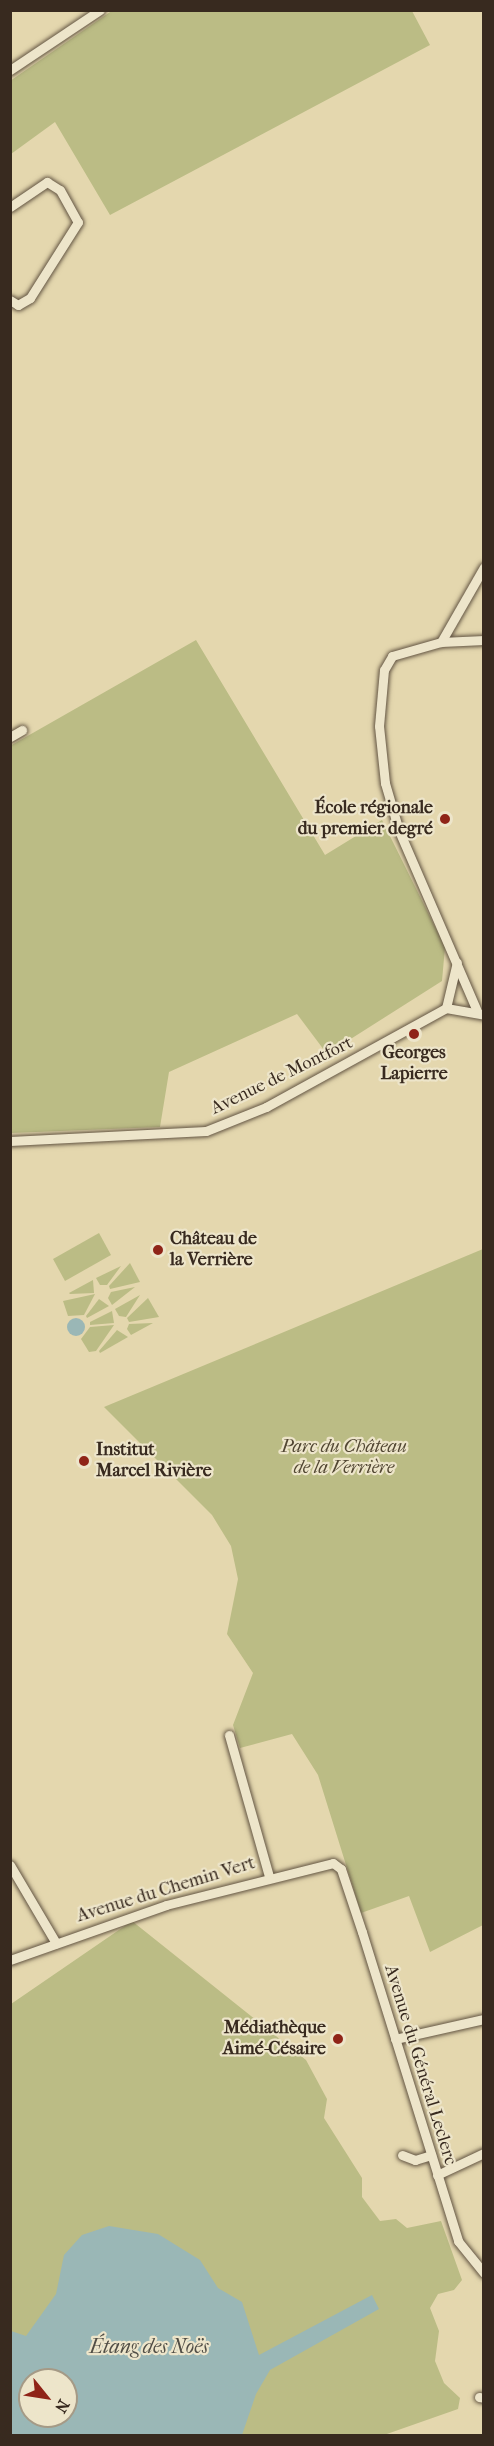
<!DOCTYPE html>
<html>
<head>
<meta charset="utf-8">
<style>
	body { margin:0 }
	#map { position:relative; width:494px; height:2446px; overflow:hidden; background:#e4d7ae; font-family:"IM FELL French Canon",serif }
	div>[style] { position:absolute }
	.green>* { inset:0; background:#bbbc85 }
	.water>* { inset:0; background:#9ab7b6 }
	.round { border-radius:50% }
	.roads { filter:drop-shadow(0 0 2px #635543) drop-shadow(0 0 2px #635543) }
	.minor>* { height:9px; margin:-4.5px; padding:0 4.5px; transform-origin:4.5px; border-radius:4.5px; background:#ede5ca }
	.dots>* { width:16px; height:16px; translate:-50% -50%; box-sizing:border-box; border:3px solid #ede5ca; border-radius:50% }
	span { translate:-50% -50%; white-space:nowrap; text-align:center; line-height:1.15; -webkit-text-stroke:4.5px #ede5ca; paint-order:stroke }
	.poi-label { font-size:18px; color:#382a1f; font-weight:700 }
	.right { translate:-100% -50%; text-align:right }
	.left { translate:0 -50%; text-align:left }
	.street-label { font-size:18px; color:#382a1f }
	.park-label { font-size:18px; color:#524733; font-style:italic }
	.water-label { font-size:20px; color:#504d45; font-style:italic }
	.frame { position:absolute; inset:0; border:12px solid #382a1f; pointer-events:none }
	.north { position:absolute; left:18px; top:2368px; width:60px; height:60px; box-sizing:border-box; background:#ede5ca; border:2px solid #a59a86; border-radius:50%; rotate:120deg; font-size:16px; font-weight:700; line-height:24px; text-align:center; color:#382a1f }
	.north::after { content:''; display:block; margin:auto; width:21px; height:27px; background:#8f2418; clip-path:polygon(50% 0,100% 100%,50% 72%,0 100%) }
</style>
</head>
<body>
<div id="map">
	<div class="green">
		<div style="clip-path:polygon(113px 10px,412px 11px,430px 45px,110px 215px,55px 122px,11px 154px,10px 81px)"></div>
		<div style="clip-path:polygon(196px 640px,325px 855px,382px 820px,445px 947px,442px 981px,327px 1054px,297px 1014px,169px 1072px,160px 1127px,11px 1133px,10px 746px)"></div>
		<div style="clip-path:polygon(99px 1233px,111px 1255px,65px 1281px,53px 1259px)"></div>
		<div style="clip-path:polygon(483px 1249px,483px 1925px,430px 1952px,409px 1896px,361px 1913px,318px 1775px,292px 1734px,240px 1748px,233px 1725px,253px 1673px,227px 1634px,238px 1579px,231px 1546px,212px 1515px,104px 1407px)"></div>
		<div style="clip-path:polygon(130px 1263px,140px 1282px,110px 1289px,109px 1286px)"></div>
		<div style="clip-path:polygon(121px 1266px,107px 1285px,100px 1285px,96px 1278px)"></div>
		<div style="clip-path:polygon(93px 1280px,94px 1293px,70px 1294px,69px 1293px)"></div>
		<div style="clip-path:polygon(135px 1287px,112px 1305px,108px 1298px,111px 1292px)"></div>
		<div style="clip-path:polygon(95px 1294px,84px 1315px,68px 1316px,63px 1301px)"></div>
		<div style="clip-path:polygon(140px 1295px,126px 1317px,119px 1316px,115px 1309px)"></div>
		<div style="clip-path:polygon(148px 1298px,159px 1317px,129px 1322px,127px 1318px)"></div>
		<div style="clip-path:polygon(99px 1299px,109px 1306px,87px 1318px,86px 1316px)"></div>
		<div style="clip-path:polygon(112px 1311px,114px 1323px,90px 1325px,90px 1322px)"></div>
		<div style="clip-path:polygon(153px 1323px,131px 1335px,127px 1329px,129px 1324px)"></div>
		<div style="clip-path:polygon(114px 1325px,96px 1351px,89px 1352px,81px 1339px,90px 1327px)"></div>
		<div style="clip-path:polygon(117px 1330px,128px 1337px,100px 1353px,99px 1351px)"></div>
		<div style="clip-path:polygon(evenodd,132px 1921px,306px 2060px,327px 2099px,324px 2118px,362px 2178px,362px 2197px,380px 2221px,396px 2219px,407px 2228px,441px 2221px,462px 2280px,454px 2290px,438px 2294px,430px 2308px,439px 2331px,435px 2361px,444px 2383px,460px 2398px,458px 2409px,384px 2435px,11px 2436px,11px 2004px,132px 1921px,30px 2380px,66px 2380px,66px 2416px,30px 2416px,30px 2380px)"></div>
	</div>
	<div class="water">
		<div class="round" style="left:67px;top:1318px;width:18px;height:18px"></div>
		<div style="clip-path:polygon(evenodd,109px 2226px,158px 2234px,200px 2260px,218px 2288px,242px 2302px,259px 2355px,372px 2295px,379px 2309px,270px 2370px,256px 2394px,242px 2435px,11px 2435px,11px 2331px,26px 2336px,56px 2294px,64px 2255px,82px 2235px,109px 2226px,30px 2380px,66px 2380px,66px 2416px,30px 2416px,30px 2380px)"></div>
	</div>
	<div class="roads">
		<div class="minor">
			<div style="left:10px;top:70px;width:108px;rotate:-33.7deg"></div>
			<div style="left:10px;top:207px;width:45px;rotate:-34deg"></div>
			<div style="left:47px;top:182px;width:15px;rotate:32deg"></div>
			<div style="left:60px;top:190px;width:37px;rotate:61deg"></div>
			<div style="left:78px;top:222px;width:90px;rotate:122.3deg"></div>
			<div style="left:30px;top:298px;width:14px;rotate:150deg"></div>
			<div style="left:18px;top:305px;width:9px;rotate:-148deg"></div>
			<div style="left:441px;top:642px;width:86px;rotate:-60.2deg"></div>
			<div style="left:10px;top:737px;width:14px;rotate:-30deg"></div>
			<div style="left:446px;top:1008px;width:47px;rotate:-76.6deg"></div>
			<div style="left:477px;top:1011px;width:196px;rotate:-113.4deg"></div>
			<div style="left:399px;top:831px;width:50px;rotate:-106.3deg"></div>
			<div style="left:385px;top:783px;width:57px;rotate:-96deg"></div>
			<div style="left:379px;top:726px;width:56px;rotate:-84.9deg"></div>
			<div style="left:384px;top:670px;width:16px;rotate:-60deg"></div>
			<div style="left:392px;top:656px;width:51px;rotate:-15.9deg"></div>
			<div style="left:441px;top:642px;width:43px;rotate:-2.7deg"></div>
			<div style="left:10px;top:1141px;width:196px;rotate:-2.9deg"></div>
			<div style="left:206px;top:1131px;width:65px;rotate:-21.8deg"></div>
			<div style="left:266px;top:1107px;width:205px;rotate:-28.8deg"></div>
			<div style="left:446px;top:1008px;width:39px;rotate:10deg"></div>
			<div style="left:229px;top:1735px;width:147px;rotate:74.2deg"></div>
			<div style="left:10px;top:1865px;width:91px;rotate:59.5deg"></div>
			<div style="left:10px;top:1960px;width:165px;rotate:-19.4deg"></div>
			<div style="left:166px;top:1905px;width:172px;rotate:-14.1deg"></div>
			<div style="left:333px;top:1863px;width:10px;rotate:37deg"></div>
			<div style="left:341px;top:1869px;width:66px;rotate:71.6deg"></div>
			<div style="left:362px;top:1932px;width:324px;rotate:72.7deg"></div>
			<div style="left:458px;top:2241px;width:41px;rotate:50.9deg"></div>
			<div style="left:395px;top:2039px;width:91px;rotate:-12.7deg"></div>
			<div style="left:402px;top:2155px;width:14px;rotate:21deg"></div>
			<div style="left:415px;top:2160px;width:17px;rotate:-17deg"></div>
			<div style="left:437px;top:2175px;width:52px;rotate:-25.1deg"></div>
			<div style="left:479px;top:2397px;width:5px;rotate:11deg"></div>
		</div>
	</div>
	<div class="dots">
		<div style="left:445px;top:819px;background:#8f2418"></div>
		<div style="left:414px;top:1034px;background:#8f2418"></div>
		<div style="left:158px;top:1250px;background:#8f2418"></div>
		<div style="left:84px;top:1461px;background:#8f2418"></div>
		<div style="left:338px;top:2039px;background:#8f2418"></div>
	</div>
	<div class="poi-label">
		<span class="right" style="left:433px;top:819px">École régionale<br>du premier degré</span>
		<span style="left:414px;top:1064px">Georges<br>Lapierre</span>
		<span class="left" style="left:170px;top:1250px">Château de<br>la Verrière</span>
		<span class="left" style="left:96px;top:1461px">Institut<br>Marcel Rivière</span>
		<span class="right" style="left:326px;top:2039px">Médiathèque<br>Aimé-Césaire</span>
	</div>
	<div class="street-label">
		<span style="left:282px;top:1076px;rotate:-26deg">Avenue de Montfort</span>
		<span style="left:166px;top:1890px;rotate:-17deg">Avenue du Chemin Vert</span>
		<span style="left:420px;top:2065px;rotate:73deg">Avenue du Général Leclerc</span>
	</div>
	<div class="park-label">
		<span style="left:344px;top:1458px">Parc du Château<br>de la Verrière</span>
	</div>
	<div class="water-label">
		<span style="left:149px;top:2346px">Étang des Noës</span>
	</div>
	<div class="frame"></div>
	<div class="north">N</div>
</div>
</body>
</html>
